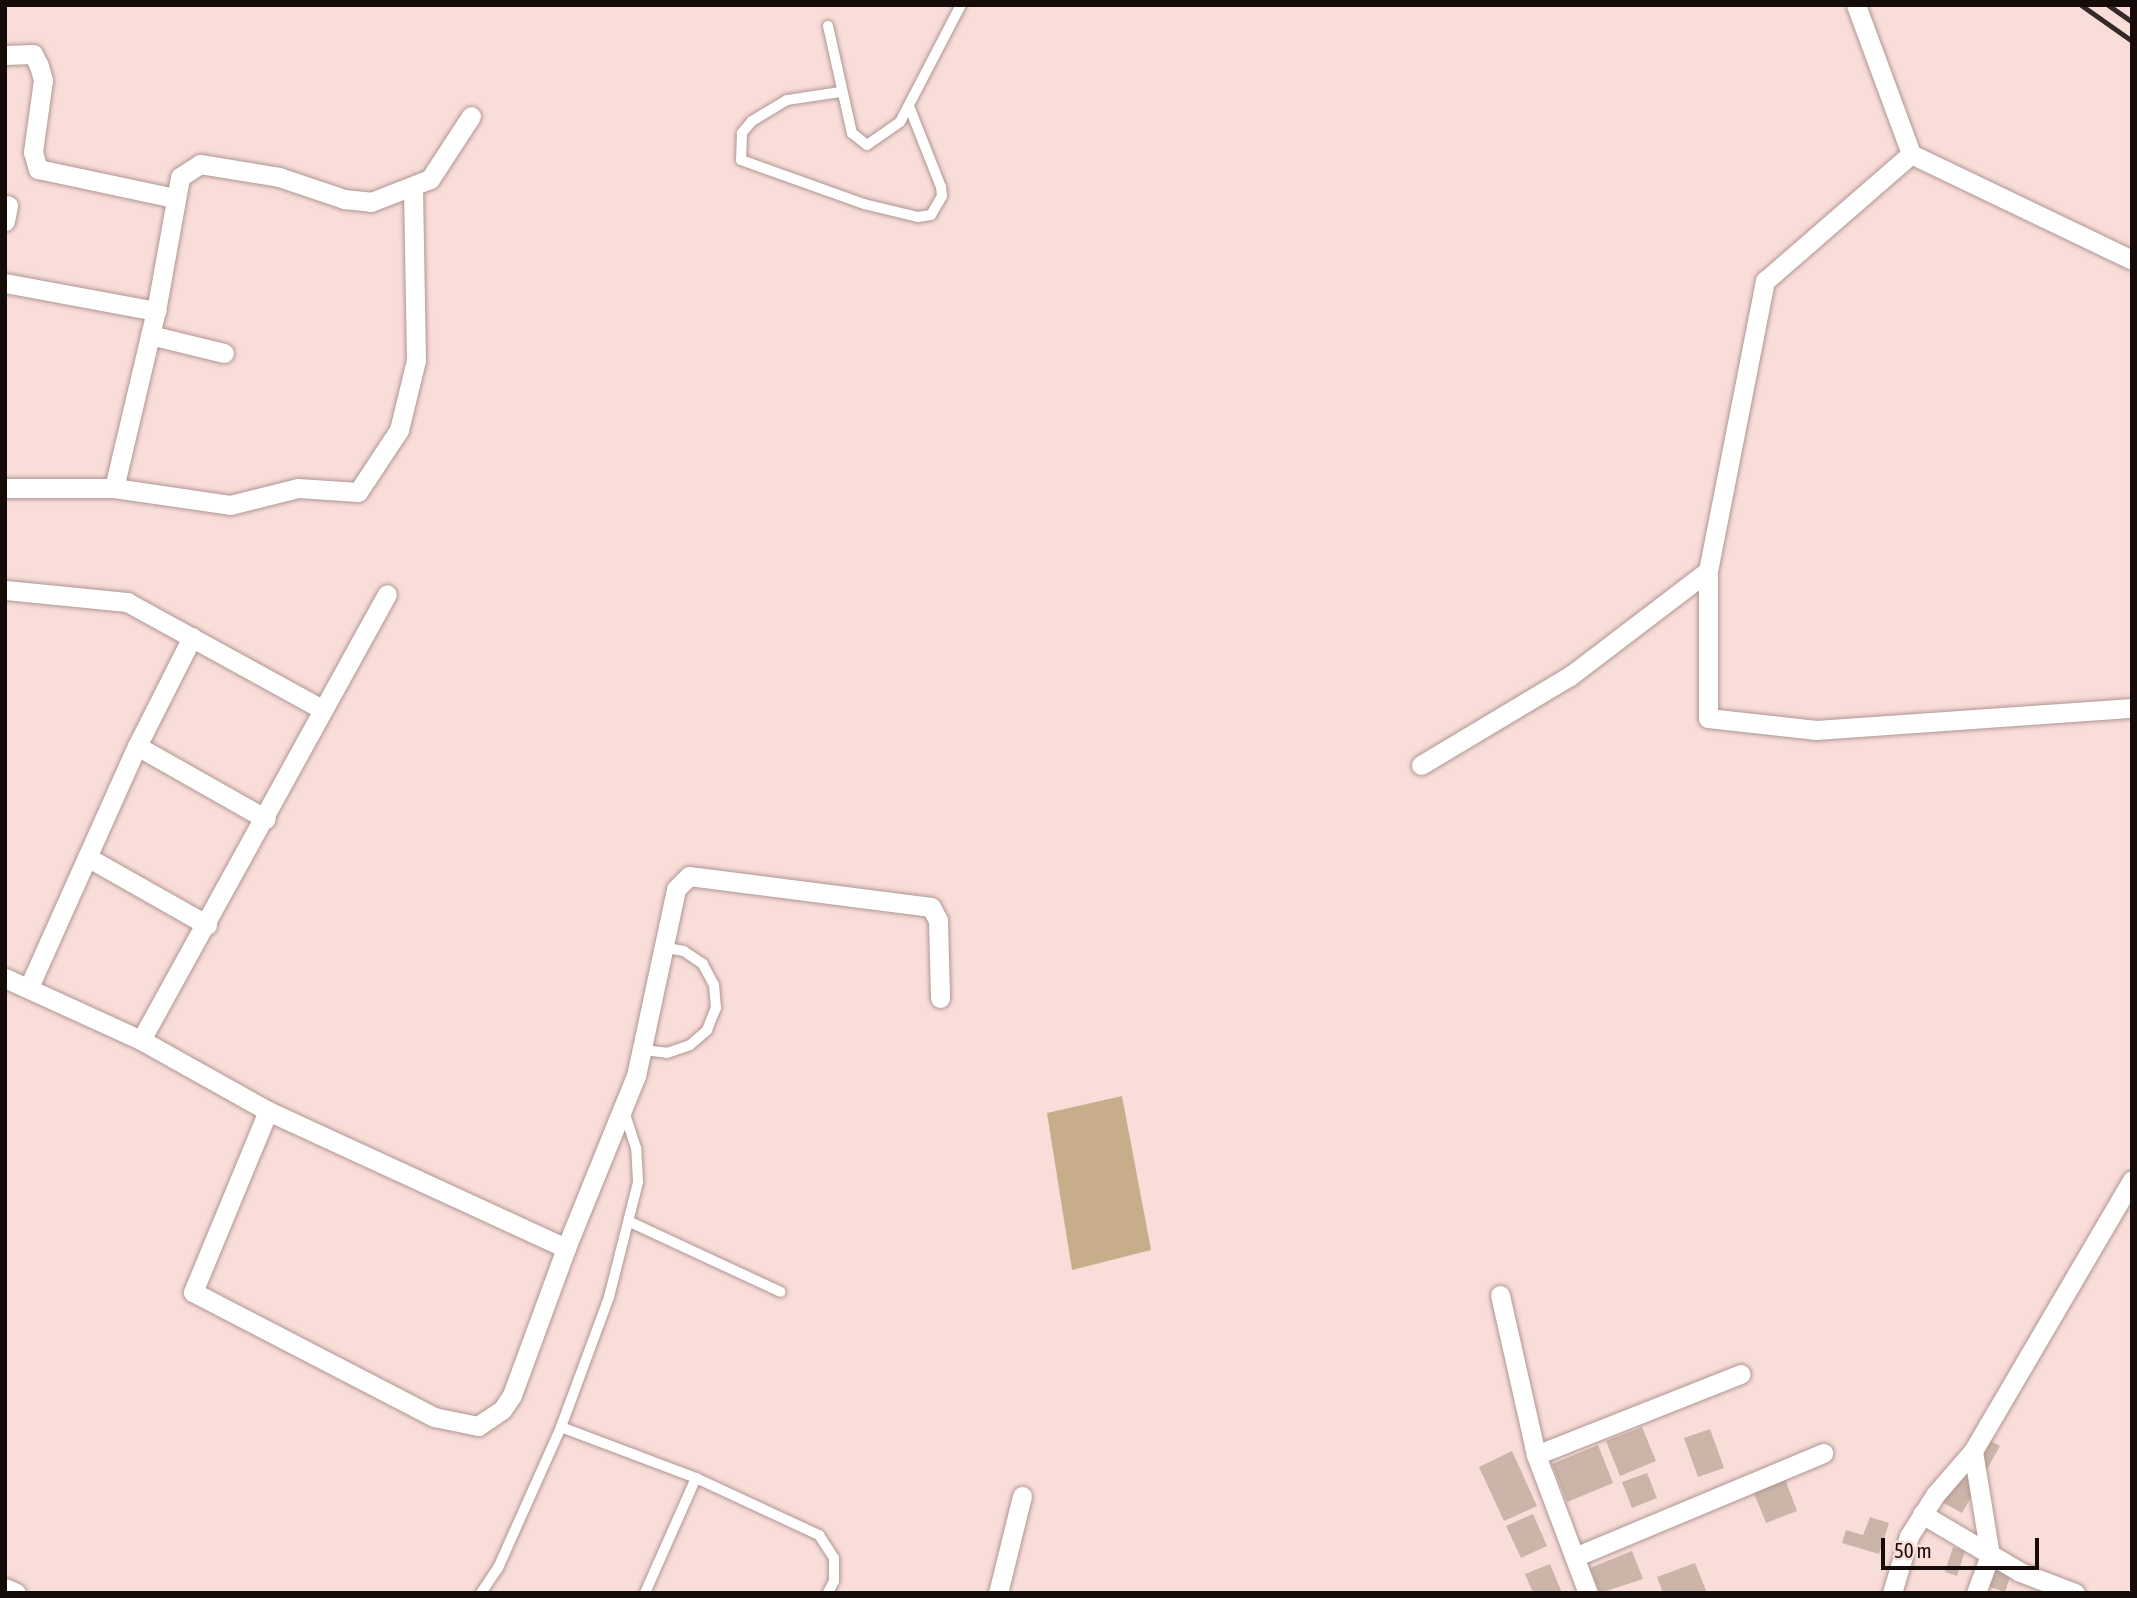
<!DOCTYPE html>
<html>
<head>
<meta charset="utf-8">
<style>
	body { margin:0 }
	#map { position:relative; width:2137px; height:1598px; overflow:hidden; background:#f9ddd9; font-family:"Asap Condensed",sans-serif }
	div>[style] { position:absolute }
	.green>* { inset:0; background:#c8ad8b }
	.building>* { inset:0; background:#cbb5a8 }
	.roads { filter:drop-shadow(0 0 2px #af9692) drop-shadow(0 0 2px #af9692) }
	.service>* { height:10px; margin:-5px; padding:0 5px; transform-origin:5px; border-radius:5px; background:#fff }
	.minor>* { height:19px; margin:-9.5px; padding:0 9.5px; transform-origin:9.5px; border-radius:9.5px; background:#fff }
	.rail>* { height:5px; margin:-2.5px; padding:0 2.5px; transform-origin:2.5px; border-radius:2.5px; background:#352927 }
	span { translate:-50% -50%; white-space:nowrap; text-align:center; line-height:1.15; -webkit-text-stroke:5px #f9ddd9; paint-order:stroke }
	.frame { position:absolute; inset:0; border:7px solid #150c0a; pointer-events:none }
	.scale { position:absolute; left:1881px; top:1538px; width:158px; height:32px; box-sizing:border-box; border:4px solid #150c0a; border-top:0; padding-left:9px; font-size:21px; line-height:24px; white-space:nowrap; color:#150c0a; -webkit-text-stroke:5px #f9ddd9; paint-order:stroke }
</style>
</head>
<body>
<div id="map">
	<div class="green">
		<div style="clip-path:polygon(1122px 1096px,1151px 1250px,1072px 1270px,1047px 1113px)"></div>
	</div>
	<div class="building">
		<div style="clip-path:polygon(1642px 1427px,1656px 1461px,1620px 1476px,1606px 1441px)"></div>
		<div style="clip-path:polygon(1710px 1429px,1724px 1468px,1698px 1477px,1684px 1438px)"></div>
		<div style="clip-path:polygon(1989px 1440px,2000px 1446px,1987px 1469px,1976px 1463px)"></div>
		<div style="clip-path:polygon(1598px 1445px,1613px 1483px,1567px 1502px,1552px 1464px)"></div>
		<div style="clip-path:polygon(1512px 1451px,1537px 1506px,1504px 1521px,1479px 1467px)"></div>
		<div style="clip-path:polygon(1955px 1472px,1978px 1485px,1962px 1513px,1940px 1501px)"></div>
		<div style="clip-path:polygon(1647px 1473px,1657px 1498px,1632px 1508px,1622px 1482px)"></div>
		<div style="clip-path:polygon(1785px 1479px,1797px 1511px,1766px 1523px,1753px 1491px)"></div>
		<div style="clip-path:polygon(1533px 1514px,1547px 1546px,1521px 1558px,1506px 1526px)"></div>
		<div style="clip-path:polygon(1870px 1517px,1889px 1523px,1879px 1554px,1842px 1543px,1846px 1530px,1863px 1535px)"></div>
		<div style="clip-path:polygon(1953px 1547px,1965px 1551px,1957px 1576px,1945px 1572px)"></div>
		<div style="clip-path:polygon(1632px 1551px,1643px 1579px,1600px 1593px,1590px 1568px)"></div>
		<div style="clip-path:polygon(1695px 1563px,1707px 1593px,1663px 1593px,1657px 1577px)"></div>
		<div style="clip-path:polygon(1550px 1564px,1562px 1593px,1533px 1593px,1525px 1574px)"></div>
		<div style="clip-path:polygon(1990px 1566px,2011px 1574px,2005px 1592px,1984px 1585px)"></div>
	</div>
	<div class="roads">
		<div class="service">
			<div style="left:828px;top:26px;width:110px;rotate:77.4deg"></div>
			<div style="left:852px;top:133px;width:19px;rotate:39deg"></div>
			<div style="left:867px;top:145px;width:40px;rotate:-34.9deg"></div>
			<div style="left:900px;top:122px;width:132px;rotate:-62.5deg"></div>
			<div style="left:840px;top:92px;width:54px;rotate:171.4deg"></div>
			<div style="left:787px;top:100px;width:41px;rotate:149deg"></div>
			<div style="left:752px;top:121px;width:16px;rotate:130deg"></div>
			<div style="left:742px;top:133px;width:27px;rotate:92deg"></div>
			<div style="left:741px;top:160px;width:131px;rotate:19.7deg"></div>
			<div style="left:864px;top:204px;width:56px;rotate:13.5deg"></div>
			<div style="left:918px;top:217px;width:13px;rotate:-9deg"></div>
			<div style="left:931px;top:215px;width:22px;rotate:-60deg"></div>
			<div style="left:942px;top:196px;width:9px;rotate:-96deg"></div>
			<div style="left:941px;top:187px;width:87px;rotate:-111.6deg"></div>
			<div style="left:644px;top:1050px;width:23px;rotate:7deg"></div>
			<div style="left:667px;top:1053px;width:24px;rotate:-19deg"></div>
			<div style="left:690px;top:1045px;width:23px;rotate:-41deg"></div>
			<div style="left:707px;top:1030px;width:24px;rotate:-68deg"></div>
			<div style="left:716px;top:1008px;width:23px;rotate:-95deg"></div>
			<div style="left:714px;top:985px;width:24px;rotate:-118deg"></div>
			<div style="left:703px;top:964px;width:23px;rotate:-146deg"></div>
			<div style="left:684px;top:951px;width:23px;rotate:-170deg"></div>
			<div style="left:630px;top:1222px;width:166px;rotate:24.9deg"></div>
			<div style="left:561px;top:1427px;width:144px;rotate:20.7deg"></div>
			<div style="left:696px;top:1478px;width:136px;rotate:24.9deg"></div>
			<div style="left:819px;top:1535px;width:27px;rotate:57deg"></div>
			<div style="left:834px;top:1558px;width:23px;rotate:90deg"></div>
			<div style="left:834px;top:1581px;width:13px;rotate:117deg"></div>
			<div style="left:481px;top:1593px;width:30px;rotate:-56deg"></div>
			<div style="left:498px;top:1568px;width:154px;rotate:-65.9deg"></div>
			<div style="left:561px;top:1427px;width:139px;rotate:-69.7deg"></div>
			<div style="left:609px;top:1297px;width:119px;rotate:-75.8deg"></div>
			<div style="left:638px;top:1182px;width:34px;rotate:-93deg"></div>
			<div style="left:636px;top:1148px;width:38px;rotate:-108deg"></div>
			<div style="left:645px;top:1593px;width:126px;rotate:-66.1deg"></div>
		</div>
		<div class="minor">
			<div style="left:1856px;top:5px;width:159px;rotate:69.7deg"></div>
			<div style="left:1911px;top:154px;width:245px;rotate:25.6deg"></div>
			<div style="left:5px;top:55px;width:28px;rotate:-2deg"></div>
			<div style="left:33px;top:54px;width:13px;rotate:63deg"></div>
			<div style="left:39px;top:66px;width:15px;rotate:74deg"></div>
			<div style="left:43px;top:80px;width:73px;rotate:97.9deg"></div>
			<div style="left:33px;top:152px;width:18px;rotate:74deg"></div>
			<div style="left:38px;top:169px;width:140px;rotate:12deg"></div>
			<div style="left:5px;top:221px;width:16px;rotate:-79deg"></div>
			<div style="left:5px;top:283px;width:154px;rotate:10.5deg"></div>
			<div style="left:150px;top:335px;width:76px;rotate:13.7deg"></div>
			<div style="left:5px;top:488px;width:109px"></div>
			<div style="left:114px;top:488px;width:117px;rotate:8.3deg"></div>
			<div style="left:230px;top:505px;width:70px;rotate:-14deg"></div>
			<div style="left:298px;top:488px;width:60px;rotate:3.8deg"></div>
			<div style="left:358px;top:492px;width:74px;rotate:-56.5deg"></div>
			<div style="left:399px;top:430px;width:72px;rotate:-76.3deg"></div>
			<div style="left:416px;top:360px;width:171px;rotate:-91deg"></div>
			<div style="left:114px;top:488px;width:182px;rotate:-76.7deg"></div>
			<div style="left:156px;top:311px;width:136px;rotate:-79.8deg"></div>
			<div style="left:180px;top:177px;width:24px;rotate:-33deg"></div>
			<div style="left:200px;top:164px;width:80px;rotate:9.3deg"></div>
			<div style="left:279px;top:177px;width:69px;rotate:18.7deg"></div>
			<div style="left:344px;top:199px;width:27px;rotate:6deg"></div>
			<div style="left:371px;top:202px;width:63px;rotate:-21.3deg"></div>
			<div style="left:430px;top:179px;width:75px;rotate:-56.9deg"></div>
			<div style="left:1708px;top:571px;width:147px;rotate:90deg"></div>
			<div style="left:1708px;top:718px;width:109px;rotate:6.3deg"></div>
			<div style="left:1816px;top:730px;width:317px;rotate:-4deg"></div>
			<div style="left:5px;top:590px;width:123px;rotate:5.6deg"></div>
			<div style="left:127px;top:602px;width:222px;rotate:28.8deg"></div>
			<div style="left:137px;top:746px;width:148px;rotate:29.5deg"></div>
			<div style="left:1421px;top:765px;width:174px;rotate:-30.9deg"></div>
			<div style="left:1570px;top:676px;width:173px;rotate:-37.3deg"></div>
			<div style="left:1708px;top:571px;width:296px;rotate:-78.9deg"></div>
			<div style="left:1765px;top:281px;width:194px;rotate:-41deg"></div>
			<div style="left:87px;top:857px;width:138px;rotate:29.5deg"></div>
			<div style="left:5px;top:978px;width:149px;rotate:24.5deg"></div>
			<div style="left:141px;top:1040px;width:145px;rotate:29.2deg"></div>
			<div style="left:268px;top:1111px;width:328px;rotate:24.7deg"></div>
			<div style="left:566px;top:1248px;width:186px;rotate:-67.9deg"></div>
			<div style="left:636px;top:1076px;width:191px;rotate:-77.9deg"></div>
			<div style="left:676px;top:889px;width:18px;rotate:-45deg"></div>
			<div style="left:689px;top:876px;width:244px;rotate:7.3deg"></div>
			<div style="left:931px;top:907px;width:15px;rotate:62deg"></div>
			<div style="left:938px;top:920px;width:78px;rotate:88.5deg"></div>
			<div style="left:29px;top:987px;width:264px;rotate:-65.9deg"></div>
			<div style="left:137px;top:746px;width:122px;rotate:-63.2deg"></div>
			<div style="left:141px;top:1040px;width:509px;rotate:-61.12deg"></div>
			<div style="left:268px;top:1111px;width:196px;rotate:112.5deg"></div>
			<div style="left:193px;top:1292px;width:271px;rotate:27.4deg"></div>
			<div style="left:434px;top:1417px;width:45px;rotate:11.6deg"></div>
			<div style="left:478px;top:1426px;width:29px;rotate:-34deg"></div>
			<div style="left:502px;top:1410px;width:18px;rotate:-56deg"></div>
			<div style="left:512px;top:1395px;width:157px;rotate:-69.8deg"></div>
			<div style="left:1500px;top:1295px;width:164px;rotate:77.3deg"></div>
			<div style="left:1536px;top:1455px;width:147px;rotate:69.4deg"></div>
			<div style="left:1536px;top:1455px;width:220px;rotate:-21.6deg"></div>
			<div style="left:1922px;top:1514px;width:114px;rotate:30.6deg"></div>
			<div style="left:2020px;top:1572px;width:59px;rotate:20.9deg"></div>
			<div style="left:1577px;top:1556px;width:267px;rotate:-22.7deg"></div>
			<div style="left:5px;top:1588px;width:12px;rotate:24deg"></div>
			<div style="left:998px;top:1593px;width:100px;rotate:-76.1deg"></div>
			<div style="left:1892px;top:1593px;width:59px;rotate:-73.4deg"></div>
			<div style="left:1909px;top:1536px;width:49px;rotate:-57.6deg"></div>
			<div style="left:1935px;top:1495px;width:58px;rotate:-49.2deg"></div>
			<div style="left:1976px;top:1593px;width:40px;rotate:-69.8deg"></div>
			<div style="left:1990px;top:1555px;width:105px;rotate:-99.3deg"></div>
			<div style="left:1973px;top:1451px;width:314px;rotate:-59.6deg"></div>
		</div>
	</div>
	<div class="rail">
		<div style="left:2081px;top:5px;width:62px;rotate:35.2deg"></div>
		<div style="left:2108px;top:5px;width:29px;rotate:35deg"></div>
	</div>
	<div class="frame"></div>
	<div class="scale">50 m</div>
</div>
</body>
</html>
